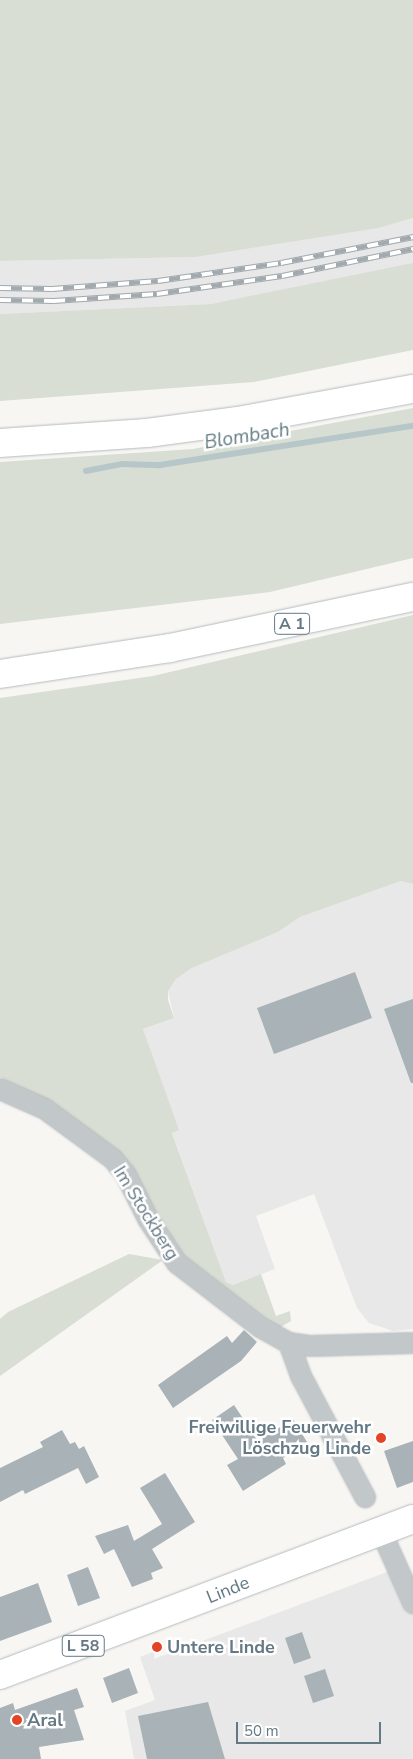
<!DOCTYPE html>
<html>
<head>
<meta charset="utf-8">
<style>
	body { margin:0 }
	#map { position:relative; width:413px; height:1759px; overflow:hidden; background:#f7f6f3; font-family:"Nunito Sans",sans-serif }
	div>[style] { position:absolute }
	.built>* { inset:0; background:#e7e8e7 }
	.green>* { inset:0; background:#d8ded4 }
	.stream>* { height:5.5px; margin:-2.75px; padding:0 2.75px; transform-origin:2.75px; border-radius:2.75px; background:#b7c6c8 }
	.building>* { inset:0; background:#a8b2b7 }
	.roads { filter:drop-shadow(0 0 1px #b5babd) drop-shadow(0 0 1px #b5babd) }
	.minor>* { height:20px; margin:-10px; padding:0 10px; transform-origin:10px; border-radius:10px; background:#c2c7c9 }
	.primary>* { height:28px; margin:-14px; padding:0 14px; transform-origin:14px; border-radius:14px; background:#fff }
	.motorway>* { height:28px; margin:-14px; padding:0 14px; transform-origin:14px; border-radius:14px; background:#fff }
	.rail>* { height:5.5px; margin-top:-2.75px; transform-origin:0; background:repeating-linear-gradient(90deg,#fff 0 11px,#a2aaaf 0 22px); box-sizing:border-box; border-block:1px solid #a2aaaf }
	.dots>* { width:14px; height:14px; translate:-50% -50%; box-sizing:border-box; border:2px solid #fff; border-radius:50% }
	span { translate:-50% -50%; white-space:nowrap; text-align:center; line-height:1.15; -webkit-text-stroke:5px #fff; paint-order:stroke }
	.shield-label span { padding:1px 4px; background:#fff; border:1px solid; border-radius:4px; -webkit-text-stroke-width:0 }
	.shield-label { font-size:16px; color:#657985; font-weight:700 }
	.street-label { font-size:18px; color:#657985 }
	.poi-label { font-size:18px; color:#657985; font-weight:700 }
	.right { translate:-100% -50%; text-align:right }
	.left { translate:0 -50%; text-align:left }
	.water-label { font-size:19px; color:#617b81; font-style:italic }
	.scale { position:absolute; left:236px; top:1722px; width:145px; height:22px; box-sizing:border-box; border:2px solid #657985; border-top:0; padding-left:6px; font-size:15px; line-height:18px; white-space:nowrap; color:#657985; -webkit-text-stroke:4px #fff; paint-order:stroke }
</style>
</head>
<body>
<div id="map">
	<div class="built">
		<div style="clip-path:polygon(413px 218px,413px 263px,392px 270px,211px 304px,0 314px,0 261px,196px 257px,379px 228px)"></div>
		<div style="clip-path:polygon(401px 881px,413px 884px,413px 1329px,393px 1331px,369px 1323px,357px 1308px,314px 1194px,256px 1216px,275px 1269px,233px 1285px,226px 1282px,172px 1132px,178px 1130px,143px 1029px,174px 1018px,168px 991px,176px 979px,192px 968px,278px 932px,300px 917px)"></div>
		<div style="clip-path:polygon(395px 1569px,413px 1614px,413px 1759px,134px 1759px,125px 1711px,155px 1700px,140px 1657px,155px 1651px,154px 1659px)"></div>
	</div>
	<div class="green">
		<div style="clip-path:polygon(0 0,413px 0,413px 218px,379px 228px,196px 257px,0 261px)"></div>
		<div style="clip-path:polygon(413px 263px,413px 350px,254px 382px,0 401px,0 314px,211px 304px)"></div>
		<div style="clip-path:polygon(413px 408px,413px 558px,270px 592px,0 624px,0 462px,193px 449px)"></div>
		<div style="clip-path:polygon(413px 615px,413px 884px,401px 881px,300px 917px,278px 932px,192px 968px,176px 979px,168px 991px,168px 1000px,174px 1018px,143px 1029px,179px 1130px,172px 1133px,226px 1282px,233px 1285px,261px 1274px,276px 1316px,290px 1311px,291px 1321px,279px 1328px,194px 1268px,62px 1110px,0 1077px,0 698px,153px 676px)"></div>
		<div style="clip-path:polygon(129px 1254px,163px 1260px,0 1376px,0 1319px,8px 1312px)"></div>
	</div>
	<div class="stream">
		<div style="left:86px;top:471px;width:37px;rotate:-11deg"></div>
		<div style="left:122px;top:464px;width:38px;rotate:2deg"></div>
		<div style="left:160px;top:465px;width:256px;rotate:-8.8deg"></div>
	</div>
	<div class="building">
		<div style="clip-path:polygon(355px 972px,372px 1018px,274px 1054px,257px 1008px)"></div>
		<div style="clip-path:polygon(413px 999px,413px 1083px,411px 1083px,384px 1009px)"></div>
		<div style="clip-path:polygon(244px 1330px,257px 1342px,241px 1361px,173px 1408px,158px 1385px,227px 1336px,232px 1343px)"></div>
		<div style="clip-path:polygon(234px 1405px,258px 1441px,293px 1419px,307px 1442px,283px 1458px,286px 1464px,243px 1491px,227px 1465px,238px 1459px,212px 1420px)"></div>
		<div style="clip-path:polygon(62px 1430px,70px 1444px,75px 1442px,79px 1449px,84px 1446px,99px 1477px,86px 1484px,78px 1468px,25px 1494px,23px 1490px,0 1502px,0 1468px,43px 1447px,40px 1442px)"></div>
		<div style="clip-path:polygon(413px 1441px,413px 1482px,397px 1488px,384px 1451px)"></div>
		<div style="clip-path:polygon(165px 1473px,195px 1522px,152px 1549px,163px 1568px,151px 1573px,153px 1579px,132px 1587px,114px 1549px,104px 1554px,95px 1536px,128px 1525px,134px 1541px,162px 1524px,140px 1488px)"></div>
		<div style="clip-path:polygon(88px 1567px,100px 1598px,78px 1606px,67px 1575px)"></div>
		<div style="clip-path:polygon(38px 1583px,52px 1622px,0 1641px,0 1597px)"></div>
		<div style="clip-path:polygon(302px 1632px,311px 1658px,294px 1664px,285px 1638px)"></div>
		<div style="clip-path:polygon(129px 1668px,138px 1693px,112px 1703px,103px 1678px)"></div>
		<div style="clip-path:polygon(325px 1669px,334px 1696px,313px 1703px,304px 1676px)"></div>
		<div style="clip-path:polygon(77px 1688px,84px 1707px,74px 1710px,84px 1740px,39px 1747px,41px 1759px,0 1759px,0 1708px,13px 1703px,15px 1710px)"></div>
		<div style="clip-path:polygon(208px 1702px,225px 1759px,147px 1759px,138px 1716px)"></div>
	</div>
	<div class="roads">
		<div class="minor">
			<div style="left:0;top:1089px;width:49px;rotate:24deg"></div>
			<div style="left:45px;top:1109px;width:84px;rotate:36.3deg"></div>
			<div style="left:113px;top:1159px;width:21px;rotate:51deg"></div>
			<div style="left:126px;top:1175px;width:49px;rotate:63.4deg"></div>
			<div style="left:148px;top:1219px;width:53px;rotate:56.6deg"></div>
			<div style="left:177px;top:1263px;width:105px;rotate:37.6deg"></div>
			<div style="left:260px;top:1327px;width:33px;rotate:29deg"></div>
			<div style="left:289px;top:1343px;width:22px;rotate:8deg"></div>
			<div style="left:311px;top:1346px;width:102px;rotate:-1.7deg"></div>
			<div style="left:289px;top:1343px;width:37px;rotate:70deg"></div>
			<div style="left:302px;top:1378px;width:135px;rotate:62.1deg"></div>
			<div style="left:381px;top:1531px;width:79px;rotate:66deg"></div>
		</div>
		<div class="primary">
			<div style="left:0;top:1675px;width:441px;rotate:-20.7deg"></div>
		</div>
		<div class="motorway">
			<div style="left:0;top:443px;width:147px;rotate:-3.9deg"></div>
			<div style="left:147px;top:433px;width:92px;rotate:-7.5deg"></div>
			<div style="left:238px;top:421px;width:178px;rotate:-10.4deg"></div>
			<div style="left:0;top:674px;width:172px;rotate:-8.7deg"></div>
			<div style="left:170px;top:648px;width:248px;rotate:-11.9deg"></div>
		</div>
	</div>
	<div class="rail">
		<div style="left:0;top:288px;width:52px;rotate:1.1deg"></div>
		<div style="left:52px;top:289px;width:106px;rotate:-4.3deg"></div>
		<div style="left:158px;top:281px;width:124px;rotate:-8.3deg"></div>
		<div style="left:281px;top:263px;width:135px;rotate:-11.1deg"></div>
		<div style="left:0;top:300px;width:54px;rotate:1.1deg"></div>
		<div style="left:54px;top:301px;width:103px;rotate:-3.9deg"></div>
		<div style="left:157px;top:294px;width:126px;rotate:-8.2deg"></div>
		<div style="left:282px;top:276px;width:134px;rotate:-11.6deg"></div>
	</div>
	<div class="dots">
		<div style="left:381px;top:1438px;background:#e44326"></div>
		<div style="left:157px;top:1647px;background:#e44326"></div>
		<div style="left:17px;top:1720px;background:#e44326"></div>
	</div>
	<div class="shield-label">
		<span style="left:292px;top:624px">A 1</span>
		<span style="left:83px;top:1646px">L 58</span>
	</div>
	<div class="street-label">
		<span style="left:146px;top:1213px;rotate:58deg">Im Stockberg</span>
		<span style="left:228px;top:1590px;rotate:-22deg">Linde</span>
	</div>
	<div class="poi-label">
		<span class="right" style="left:371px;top:1438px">Freiwillige Feuerwehr<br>Löschzug Linde</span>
		<span class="left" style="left:167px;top:1647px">Untere Linde</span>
		<span class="left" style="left:27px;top:1720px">Aral</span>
	</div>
	<div class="water-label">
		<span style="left:247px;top:437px;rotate:-9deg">Blombach</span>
	</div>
	<div class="scale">50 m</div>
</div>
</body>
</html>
